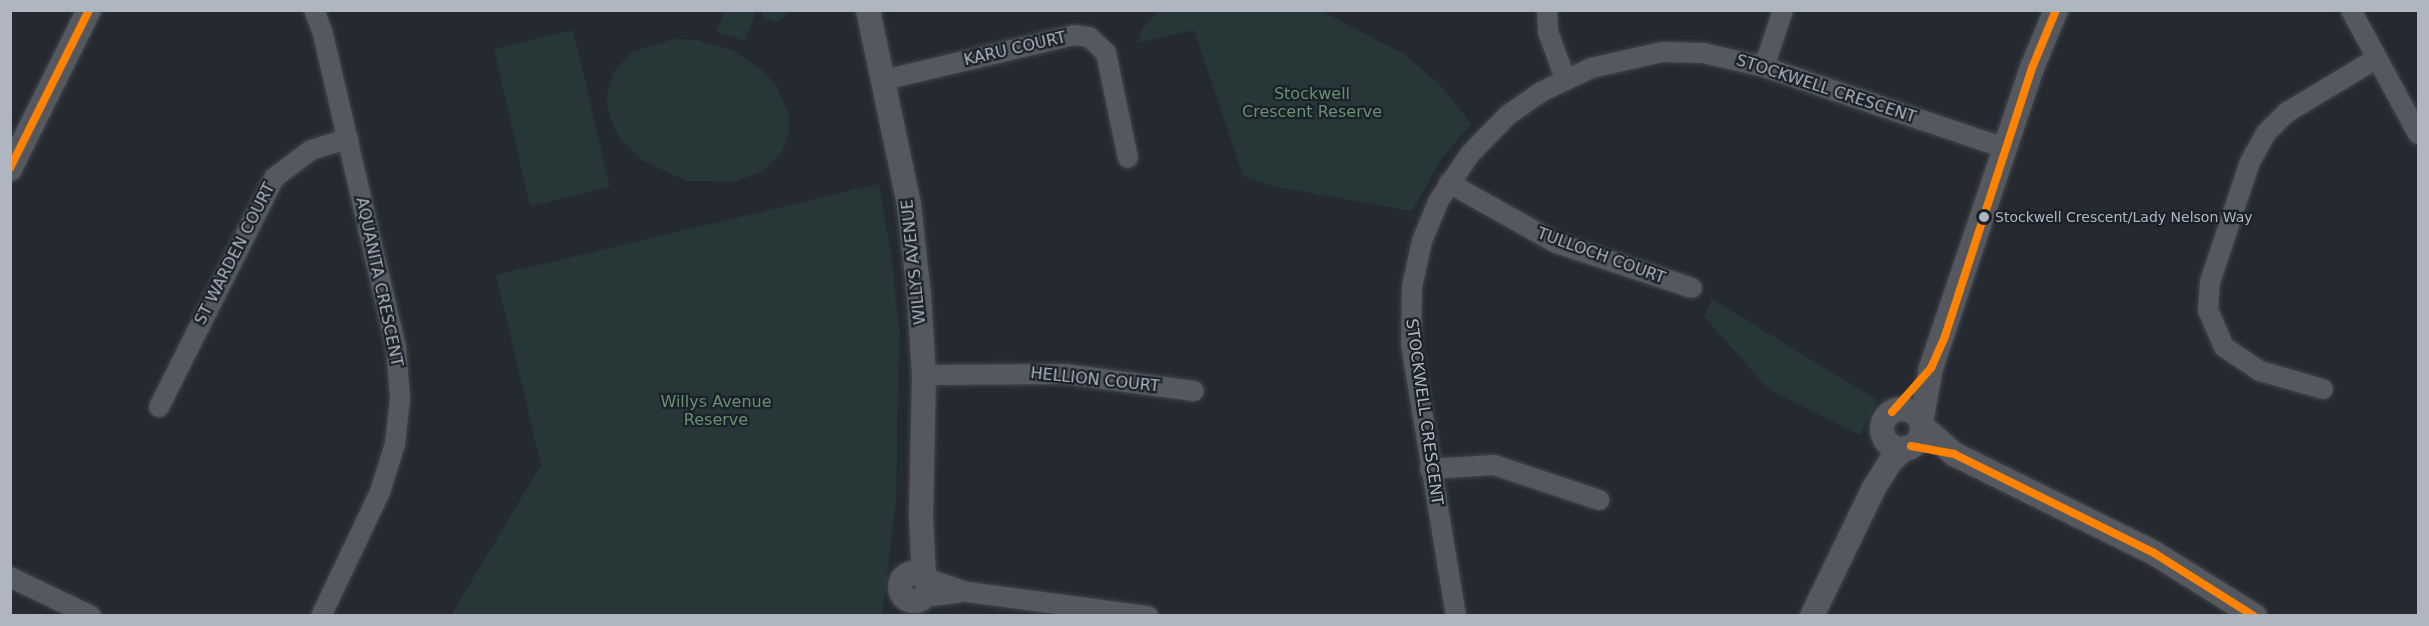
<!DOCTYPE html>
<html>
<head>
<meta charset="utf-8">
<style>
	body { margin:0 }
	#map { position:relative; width:2429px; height:626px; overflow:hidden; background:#252a30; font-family:"DejaVu Sans",sans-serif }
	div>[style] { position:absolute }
	.green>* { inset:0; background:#273738 }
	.roads { filter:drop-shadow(0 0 2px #414449) drop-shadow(0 0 2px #414449) }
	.minor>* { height:20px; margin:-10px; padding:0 10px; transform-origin:10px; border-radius:10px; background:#55585f }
	.tertiary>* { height:24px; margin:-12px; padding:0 12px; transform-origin:12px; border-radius:12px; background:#55585f }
	.tertiary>.ring { margin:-12px; padding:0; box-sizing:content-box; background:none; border:24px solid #55585f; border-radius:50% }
	.bus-1>* { height:8px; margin:-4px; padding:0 4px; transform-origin:4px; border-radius:4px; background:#ff8200 }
	.dots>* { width:16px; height:16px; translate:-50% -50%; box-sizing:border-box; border:3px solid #1a2129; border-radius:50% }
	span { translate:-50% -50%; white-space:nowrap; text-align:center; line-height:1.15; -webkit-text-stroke:4.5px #1a2129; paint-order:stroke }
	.bus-label { font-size:14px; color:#afb6c2 }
	.left { translate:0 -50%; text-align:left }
	.street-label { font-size:16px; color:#afb6c2 }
	.park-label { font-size:16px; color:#699071 }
	.frame { position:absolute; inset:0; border:12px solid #afb6c2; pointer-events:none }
</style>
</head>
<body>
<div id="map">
	<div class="green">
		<div style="clip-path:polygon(724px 11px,756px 11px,745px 41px,717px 32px)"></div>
		<div style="clip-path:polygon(760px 11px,760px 10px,791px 11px,777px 22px,765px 19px)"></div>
		<div style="clip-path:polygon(1159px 11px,1321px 11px,1404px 54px,1441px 86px,1471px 124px,1441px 159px,1412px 211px,1272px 186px,1243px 176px,1194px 30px,1138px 43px,1141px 30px)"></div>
		<div style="clip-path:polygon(573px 30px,610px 187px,530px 206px,494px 49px)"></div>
		<div style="clip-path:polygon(673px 39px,697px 40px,732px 50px,762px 70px,777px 87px,789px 114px,789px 133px,783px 150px,763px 171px,734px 182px,687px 181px,643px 161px,619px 137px,610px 118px,606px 99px,613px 73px,632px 52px)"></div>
		<div style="clip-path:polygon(879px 184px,892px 260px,899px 331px,896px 500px,882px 615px,451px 615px,541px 465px,496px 275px)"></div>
		<div style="clip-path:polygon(1712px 299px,1877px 400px,1860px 435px,1768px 389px,1704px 316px)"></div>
	</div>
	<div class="roads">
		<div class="minor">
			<div style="left:314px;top:10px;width:26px;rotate:69deg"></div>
			<div style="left:323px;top:34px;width:321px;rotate:76.9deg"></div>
			<div style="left:396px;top:347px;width:51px;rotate:85.5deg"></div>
			<div style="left:400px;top:398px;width:46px;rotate:96.2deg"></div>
			<div style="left:395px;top:444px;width:50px;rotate:107.4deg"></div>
			<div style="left:380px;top:492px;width:137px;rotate:115.4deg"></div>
			<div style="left:1547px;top:10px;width:22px;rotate:87deg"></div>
			<div style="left:1548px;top:32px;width:49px;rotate:69.7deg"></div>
			<div style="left:2351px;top:10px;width:141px;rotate:61.6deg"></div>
			<div style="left:1764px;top:67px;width:60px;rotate:-71.6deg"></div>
			<div style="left:884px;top:80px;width:195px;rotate:-13.3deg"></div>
			<div style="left:1074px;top:35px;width:15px;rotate:8deg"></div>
			<div style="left:1089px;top:37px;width:23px;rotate:43deg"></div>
			<div style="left:1106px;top:53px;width:107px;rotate:78.2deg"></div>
			<div style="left:1449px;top:183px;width:123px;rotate:29.3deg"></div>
			<div style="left:1556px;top:243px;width:143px;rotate:18.3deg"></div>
			<div style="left:924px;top:375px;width:141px;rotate:-0.4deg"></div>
			<div style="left:1065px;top:374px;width:130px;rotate:7.5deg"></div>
			<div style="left:2323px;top:389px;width:66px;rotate:-164.1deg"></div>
			<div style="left:2260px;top:371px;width:43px;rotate:-146.3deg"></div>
			<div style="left:2224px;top:347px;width:40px;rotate:-113.4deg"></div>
			<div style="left:2208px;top:310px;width:28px;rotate:-86deg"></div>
			<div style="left:2210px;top:282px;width:126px;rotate:-71.6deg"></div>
			<div style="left:2250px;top:162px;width:33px;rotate:-61deg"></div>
			<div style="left:2266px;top:133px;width:28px;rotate:-45deg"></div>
			<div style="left:2286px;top:113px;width:106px;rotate:-31.1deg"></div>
			<div style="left:159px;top:407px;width:256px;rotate:-63.3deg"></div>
			<div style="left:274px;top:178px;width:46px;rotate:-37.1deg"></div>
			<div style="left:311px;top:150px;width:39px;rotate:-17deg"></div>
			<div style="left:1430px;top:469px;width:64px;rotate:-3.6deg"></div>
			<div style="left:1494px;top:465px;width:111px;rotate:18.4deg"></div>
			<div style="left:10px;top:577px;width:90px;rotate:25.7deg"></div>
			<div style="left:925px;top:578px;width:44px;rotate:18.4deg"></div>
			<div style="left:967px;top:592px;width:183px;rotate:7.6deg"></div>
			<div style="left:924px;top:597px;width:34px;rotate:-7deg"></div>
			<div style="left:1456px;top:616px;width:276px;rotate:-99.4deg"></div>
			<div style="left:1411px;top:344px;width:57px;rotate:-89deg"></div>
			<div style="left:1412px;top:287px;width:47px;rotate:-77.7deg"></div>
			<div style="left:1422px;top:241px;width:44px;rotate:-67.5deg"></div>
			<div style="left:1439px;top:200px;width:55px;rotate:-56deg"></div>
			<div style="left:1470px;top:154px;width:54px;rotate:-45.7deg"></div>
			<div style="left:1508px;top:115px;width:40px;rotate:-34.9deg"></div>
			<div style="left:1541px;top:92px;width:55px;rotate:-25.6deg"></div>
			<div style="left:1591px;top:68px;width:73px;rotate:-12.7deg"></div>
			<div style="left:1662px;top:52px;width:41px;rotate:1.4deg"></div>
			<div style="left:1703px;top:53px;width:63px;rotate:12.9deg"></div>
			<div style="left:1764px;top:67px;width:254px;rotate:18.6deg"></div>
		</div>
		<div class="tertiary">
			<div style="left:868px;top:10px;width:199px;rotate:78.1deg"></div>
			<div style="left:909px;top:205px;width:90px;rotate:83.6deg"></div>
			<div style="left:919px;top:294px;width:81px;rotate:86.5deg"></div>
			<div style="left:924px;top:375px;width:142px;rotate:91.2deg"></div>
			<div style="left:921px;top:517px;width:59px;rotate:87.1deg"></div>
			<div style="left:10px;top:169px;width:178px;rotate:-63.6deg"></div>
			<div class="ring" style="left:1882px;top:409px;width:16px;height:16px"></div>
			<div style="left:1921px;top:423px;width:56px;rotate:-79.7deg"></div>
			<div style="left:1931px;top:368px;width:317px;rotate:-71.4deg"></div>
			<div style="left:2032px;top:68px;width:63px;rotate:-67.5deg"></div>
			<div style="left:1922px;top:426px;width:43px;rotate:41.2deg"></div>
			<div style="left:1954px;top:454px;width:223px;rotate:26.3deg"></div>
			<div style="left:2154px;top:553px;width:119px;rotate:32deg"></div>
			<div class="ring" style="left:900px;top:573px;width:4px;height:4px"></div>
			<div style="left:1812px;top:616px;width:142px;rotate:-64.2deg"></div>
			<div style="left:1874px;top:488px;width:32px;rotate:-58deg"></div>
			<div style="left:1891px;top:461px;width:19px;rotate:-43deg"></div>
		</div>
	</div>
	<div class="bus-1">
		<div style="left:10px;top:168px;width:177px;rotate:-63.4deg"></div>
		<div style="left:1892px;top:412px;width:59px;rotate:-48.4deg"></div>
		<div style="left:1931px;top:368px;width:35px;rotate:-66deg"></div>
		<div style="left:1945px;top:336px;width:282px;rotate:-72deg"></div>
		<div style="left:2032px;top:68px;width:63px;rotate:-67.5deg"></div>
		<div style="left:1911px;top:446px;width:44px;rotate:10.5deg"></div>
		<div style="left:1954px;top:454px;width:223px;rotate:26.3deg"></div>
		<div style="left:2154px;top:553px;width:118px;rotate:32.2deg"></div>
	</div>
	<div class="dots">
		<div style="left:1984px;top:217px;background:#afb6c2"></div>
	</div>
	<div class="bus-label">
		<span class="left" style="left:1995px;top:217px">Stockwell Crescent/Lady Nelson Way</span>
	</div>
	<div class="street-label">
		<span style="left:1015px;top:49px;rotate:-13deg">KARU COURT</span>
		<span style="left:1826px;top:89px;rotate:18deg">STOCKWELL CRESCENT</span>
		<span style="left:235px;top:254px;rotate:-63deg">ST WARDEN COURT</span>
		<span style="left:1601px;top:256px;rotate:20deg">TULLOCH COURT</span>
		<span style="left:914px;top:262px;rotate:-96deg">WILLYS AVENUE</span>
		<span style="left:379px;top:282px;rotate:78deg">AQUANITA CRESCENT</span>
		<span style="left:1095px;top:380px;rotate:6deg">HELLION COURT</span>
		<span style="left:1424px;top:412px;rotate:82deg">STOCKWELL CRESCENT</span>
	</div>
	<div class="park-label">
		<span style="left:1312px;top:103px">Stockwell<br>Crescent Reserve</span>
		<span style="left:716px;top:411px">Willys Avenue<br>Reserve</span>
	</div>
	<div class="frame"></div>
</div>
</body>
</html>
